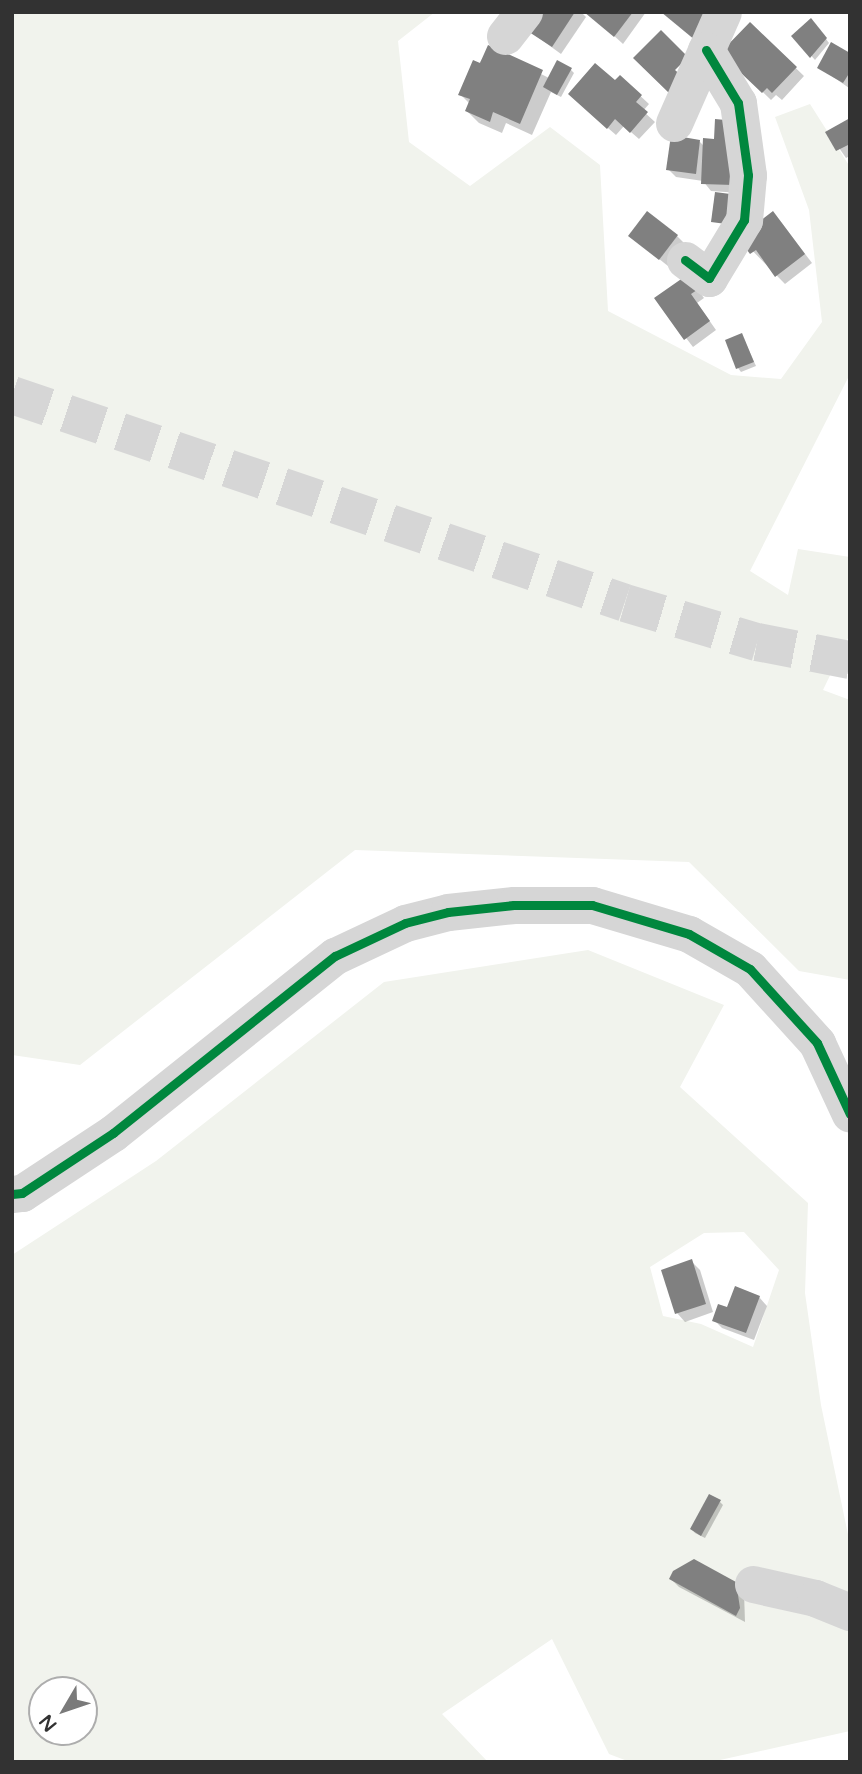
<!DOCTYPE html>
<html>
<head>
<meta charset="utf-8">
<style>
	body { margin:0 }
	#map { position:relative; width:862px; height:1774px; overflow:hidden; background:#fff; font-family:"Varela Round",sans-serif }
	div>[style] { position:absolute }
	.green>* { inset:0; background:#f1f3ed }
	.shadow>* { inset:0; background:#0003 }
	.building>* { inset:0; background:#808080 }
	.highway-tunnel>* { height:38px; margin-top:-19px; transform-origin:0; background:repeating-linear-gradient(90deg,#d6d6d6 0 38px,transparent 0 57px) }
	.minor>* { height:37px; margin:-18.5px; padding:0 18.5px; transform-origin:18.5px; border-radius:18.5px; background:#d6d6d6 }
	.cycleway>* { height:9px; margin:-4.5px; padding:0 4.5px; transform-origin:4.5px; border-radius:4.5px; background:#00873e }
	span { translate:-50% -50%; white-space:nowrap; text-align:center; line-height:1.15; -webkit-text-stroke:7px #fff; paint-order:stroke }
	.frame { position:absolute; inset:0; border:14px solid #323232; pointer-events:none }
	.north { position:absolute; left:28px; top:1676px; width:70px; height:70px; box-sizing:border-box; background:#fff; border:2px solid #adadad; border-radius:50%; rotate:231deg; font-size:19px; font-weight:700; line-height:28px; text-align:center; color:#323232 }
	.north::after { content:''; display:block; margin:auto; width:24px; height:32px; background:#7a7a7a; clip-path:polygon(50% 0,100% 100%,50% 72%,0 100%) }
</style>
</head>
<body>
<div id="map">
	<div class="green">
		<div style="clip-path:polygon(12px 12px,435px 12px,398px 41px,409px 142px,470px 186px,550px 127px,600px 165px,608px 311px,731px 375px,781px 379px,822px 322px,809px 210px,775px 117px,810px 104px,850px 167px,850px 374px,750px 571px,788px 595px,798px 549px,850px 557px,850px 634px,823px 690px,850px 700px,850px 980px,799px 971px,689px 862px,355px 850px,80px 1065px,12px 1055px)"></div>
		<div style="clip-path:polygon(evenodd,588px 950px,724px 1005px,680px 1087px,808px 1203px,805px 1293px,821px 1405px,850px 1544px,850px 1731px,711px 1762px,630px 1762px,609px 1754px,552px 1639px,442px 1714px,488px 1762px,12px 1762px,12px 1255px,156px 1161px,384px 982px,588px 950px,744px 1232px,779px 1270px,753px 1347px,701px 1324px,663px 1316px,650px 1267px,704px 1233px,744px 1232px,588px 950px,42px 1690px,84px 1690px,84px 1732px,42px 1732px,42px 1690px)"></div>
	</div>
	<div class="shadow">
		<div style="clip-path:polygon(539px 12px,581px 12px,586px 17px,561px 54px,528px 30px)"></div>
		<div style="clip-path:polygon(588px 12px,646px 12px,623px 44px)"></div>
		<div style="clip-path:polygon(750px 24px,804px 76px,782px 100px,776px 95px,771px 100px,722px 53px)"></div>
		<div style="clip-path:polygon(815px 24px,829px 43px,815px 60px,794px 36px)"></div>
		<div style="clip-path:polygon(489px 48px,549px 78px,570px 69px,574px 73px,561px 97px,551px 92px,532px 135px,506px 123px,502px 133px,479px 123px,467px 111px,470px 104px,460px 94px)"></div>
		<div style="clip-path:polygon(850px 55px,850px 96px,849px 88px,819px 67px)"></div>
		<div style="clip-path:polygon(620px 77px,649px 104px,643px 111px,655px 122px,639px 139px,624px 126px,616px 135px,578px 102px)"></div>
		<div style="clip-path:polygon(850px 120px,850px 156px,846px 158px,828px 132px)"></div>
		<div style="clip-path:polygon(699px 141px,705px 147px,716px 141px,740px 193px,711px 191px,703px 181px,676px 177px,668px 169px)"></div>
		<div style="clip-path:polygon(781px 222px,812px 263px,785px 284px,740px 238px)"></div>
		<div style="clip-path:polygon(630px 236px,677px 236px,685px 244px,668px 266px)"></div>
		<div style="clip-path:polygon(694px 285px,704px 298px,697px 303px,716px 330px,693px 347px,656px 299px)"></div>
		<div style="clip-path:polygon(742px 335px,756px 366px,741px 372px,738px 368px)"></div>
		<div style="clip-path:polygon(691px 1261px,700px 1270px,713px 1312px,685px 1322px,677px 1313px,663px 1271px)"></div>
		<div style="clip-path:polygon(759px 1297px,767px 1306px,754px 1340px,722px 1328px,714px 1320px)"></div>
		<div style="clip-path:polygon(720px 1502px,723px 1505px,705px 1538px,695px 1533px,692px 1529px)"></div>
		<div style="clip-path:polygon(671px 1579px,744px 1592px,745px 1622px,679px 1587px)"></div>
	</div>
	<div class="building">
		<div style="clip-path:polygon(537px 12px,575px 12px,552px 47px,526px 30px)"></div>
		<div style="clip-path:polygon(584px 12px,633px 12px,614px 37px)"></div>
		<div style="clip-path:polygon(661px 12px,716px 12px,701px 45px)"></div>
		<div style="clip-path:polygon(811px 18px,827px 38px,810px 58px,791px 36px)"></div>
		<div style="clip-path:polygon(750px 22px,797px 67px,772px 93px,767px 88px,762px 93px,720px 53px)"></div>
		<div style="clip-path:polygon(661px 30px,688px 57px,675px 70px,685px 79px,670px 94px,633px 58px)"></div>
		<div style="clip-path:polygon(831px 42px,850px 53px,850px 72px,843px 83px,817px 68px)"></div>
		<div style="clip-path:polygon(488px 45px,543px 70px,520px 124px,493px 112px,490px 122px,465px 111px,470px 99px,458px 95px,473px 60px,480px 63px)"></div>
		<div style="clip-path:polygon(557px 60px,572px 68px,557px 95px,543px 87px)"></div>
		<div style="clip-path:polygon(595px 63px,615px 80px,620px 75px,642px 95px,636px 102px,648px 112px,630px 133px,615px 119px,607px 129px,568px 94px)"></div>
		<div style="clip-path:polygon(850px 118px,850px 144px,836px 151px,825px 132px)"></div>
		<div style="clip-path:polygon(715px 119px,736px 121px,733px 185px,701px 184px,703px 138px,714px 139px)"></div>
		<div style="clip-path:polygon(671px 135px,700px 140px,696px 174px,666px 170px)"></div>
		<div style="clip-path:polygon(715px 192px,738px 195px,734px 225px,711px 222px)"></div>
		<div style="clip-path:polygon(647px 211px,678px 235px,659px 260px,628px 236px)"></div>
		<div style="clip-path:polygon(773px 211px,805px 254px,775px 277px,756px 250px,750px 254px,738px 238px)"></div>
		<div style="clip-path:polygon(687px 275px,697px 290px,691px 294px,710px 321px,684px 340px,654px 298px)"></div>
		<div style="clip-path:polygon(742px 333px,754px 362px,736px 369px,725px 340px)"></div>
		<div style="clip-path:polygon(692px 1259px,706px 1304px,675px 1314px,661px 1270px)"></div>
		<div style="clip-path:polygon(735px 1286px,760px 1296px,746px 1333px,712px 1321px,718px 1304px,727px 1307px)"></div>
		<div style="clip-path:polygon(709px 1494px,721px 1500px,701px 1536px,690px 1529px)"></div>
		<div style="clip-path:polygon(694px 1559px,736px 1582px,740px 1608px,736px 1616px,669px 1579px,673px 1571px)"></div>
	</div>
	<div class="highway-tunnel">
		<div style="left:12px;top:395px;width:647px;rotate:18.74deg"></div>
		<div style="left:625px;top:603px;width:138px;rotate:16.5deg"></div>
		<div style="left:757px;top:642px;width:95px;rotate:11deg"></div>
	</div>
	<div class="minor">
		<div style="left:505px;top:36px;width:31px;rotate:-52deg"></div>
		<div style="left:674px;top:123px;width:121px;rotate:-66.2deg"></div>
		<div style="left:685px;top:260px;width:30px;rotate:37deg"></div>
		<div style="left:709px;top:278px;width:68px;rotate:-58.9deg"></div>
		<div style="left:744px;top:220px;width:45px;rotate:-84.9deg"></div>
		<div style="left:748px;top:175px;width:73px;rotate:-97.9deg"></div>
		<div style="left:738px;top:103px;width:62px;rotate:-121.1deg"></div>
		<div style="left:12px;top:1194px;width:10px;rotate:-6deg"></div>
		<div style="left:22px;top:1193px;width:109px;rotate:-33.4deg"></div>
		<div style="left:113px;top:1133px;width:284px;rotate:-38.6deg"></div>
		<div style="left:335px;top:956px;width:77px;rotate:-25.2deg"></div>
		<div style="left:405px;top:923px;width:44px;rotate:-14.3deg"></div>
		<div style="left:448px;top:912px;width:66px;rotate:-6.1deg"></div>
		<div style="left:514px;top:905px;width:78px"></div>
		<div style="left:592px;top:905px;width:101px;rotate:16.6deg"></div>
		<div style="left:689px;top:934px;width:70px;rotate:29.8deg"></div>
		<div style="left:750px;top:969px;width:100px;rotate:47.8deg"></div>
		<div style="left:817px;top:1043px;width:78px;rotate:65.1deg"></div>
		<div style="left:753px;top:1584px;width:64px;rotate:12.7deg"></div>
		<div style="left:815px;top:1598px;width:38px;rotate:22deg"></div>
	</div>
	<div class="cycleway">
		<div style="left:685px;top:260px;width:30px;rotate:37deg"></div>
		<div style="left:709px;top:278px;width:68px;rotate:-58.9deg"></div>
		<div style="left:744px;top:220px;width:45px;rotate:-84.9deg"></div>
		<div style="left:748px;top:175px;width:73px;rotate:-97.9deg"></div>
		<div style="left:738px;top:103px;width:62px;rotate:-121.1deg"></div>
		<div style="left:12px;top:1194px;width:10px;rotate:-6deg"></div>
		<div style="left:22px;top:1193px;width:109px;rotate:-33.4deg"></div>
		<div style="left:113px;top:1133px;width:284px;rotate:-38.6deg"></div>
		<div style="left:335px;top:956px;width:77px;rotate:-25.2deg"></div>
		<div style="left:405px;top:923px;width:44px;rotate:-14.3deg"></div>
		<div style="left:448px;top:912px;width:66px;rotate:-6.1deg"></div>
		<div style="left:514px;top:905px;width:78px"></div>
		<div style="left:592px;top:905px;width:101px;rotate:16.6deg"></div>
		<div style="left:689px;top:934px;width:70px;rotate:29.8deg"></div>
		<div style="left:750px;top:969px;width:100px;rotate:47.8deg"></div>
		<div style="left:817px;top:1043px;width:78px;rotate:65.1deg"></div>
	</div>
	<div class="frame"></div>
	<div class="north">N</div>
</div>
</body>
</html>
